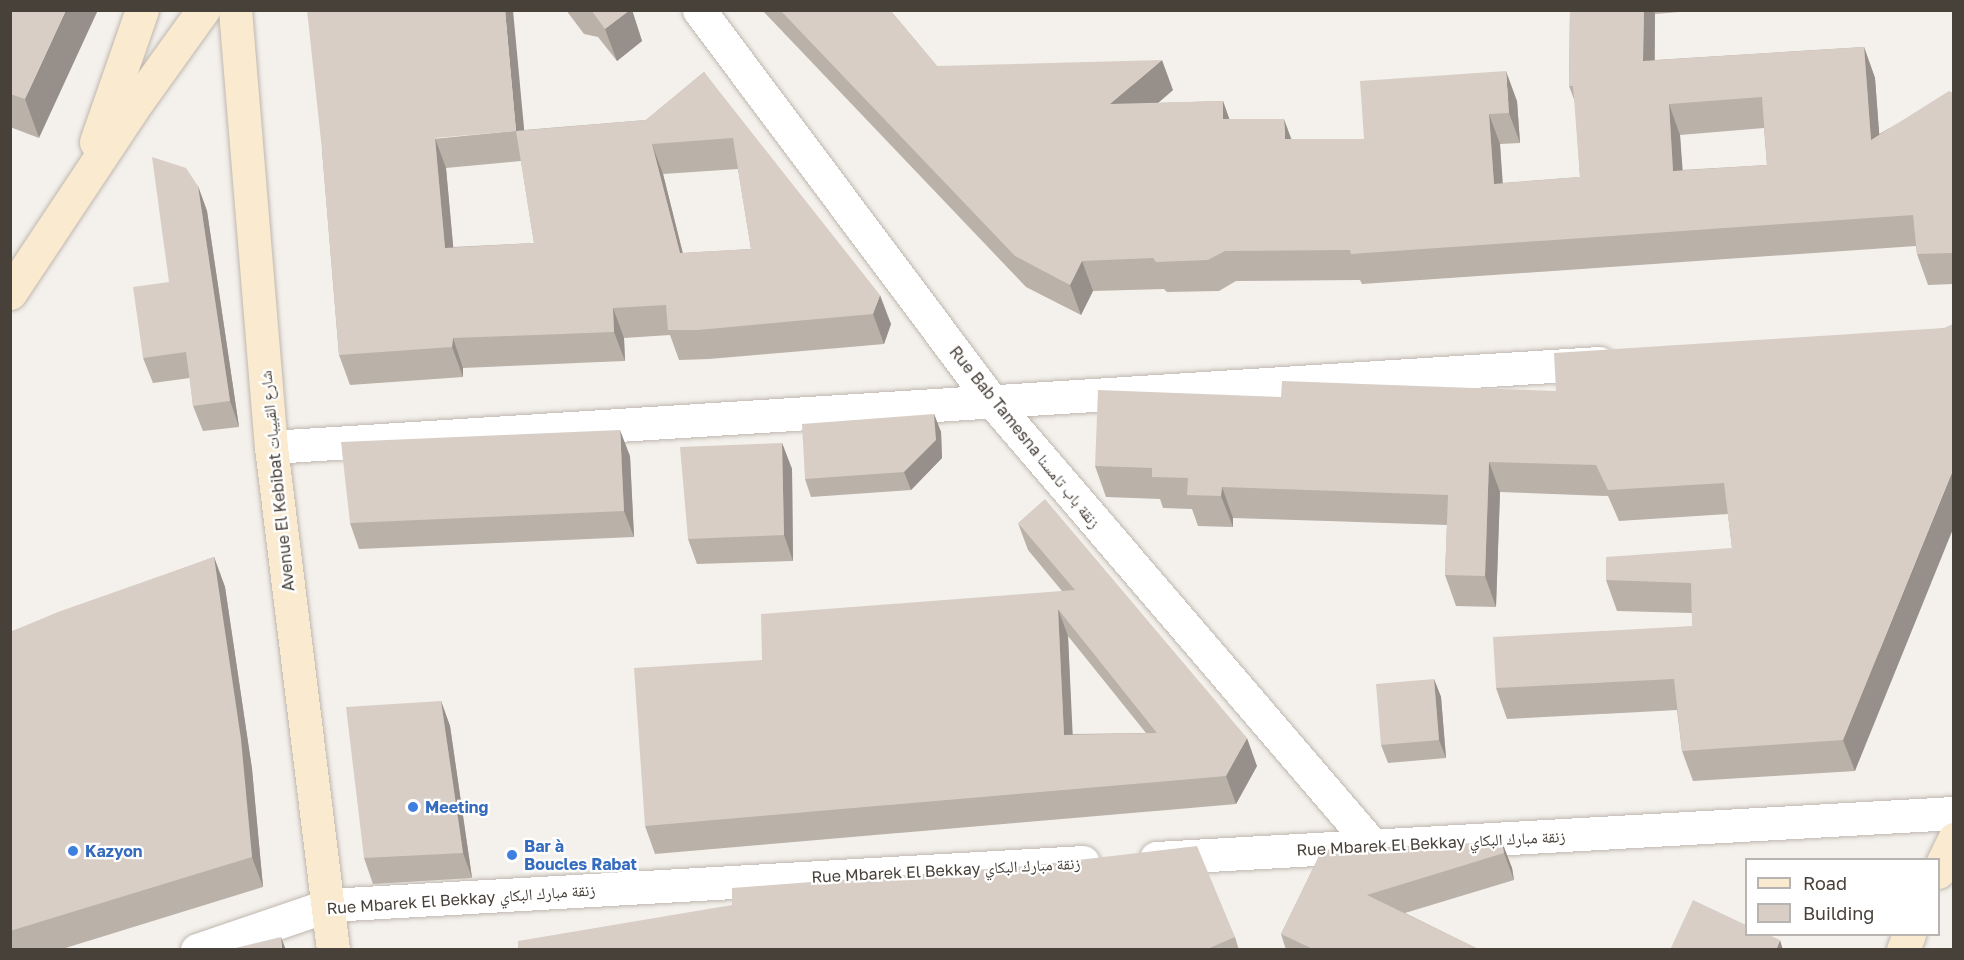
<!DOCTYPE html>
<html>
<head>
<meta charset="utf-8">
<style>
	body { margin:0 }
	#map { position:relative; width:1964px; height:960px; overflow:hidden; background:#f4f1ec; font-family:"Golos Text","Noto Naskh Arabic",sans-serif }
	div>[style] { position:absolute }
	.roads { filter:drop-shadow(0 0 2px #bfb7af) drop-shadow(0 0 2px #bfb7af) }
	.street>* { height:33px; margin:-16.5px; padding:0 16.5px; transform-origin:16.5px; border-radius:16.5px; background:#fff }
	.secondary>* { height:33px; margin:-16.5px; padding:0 16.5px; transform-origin:16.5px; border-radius:16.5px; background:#faebd0 }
	.wall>* { inset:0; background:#bab1a9 }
	.shaded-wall>* { inset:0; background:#97908a }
	.building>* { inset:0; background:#d8cec5 }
	.dots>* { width:16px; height:16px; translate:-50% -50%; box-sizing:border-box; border:3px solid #fff; border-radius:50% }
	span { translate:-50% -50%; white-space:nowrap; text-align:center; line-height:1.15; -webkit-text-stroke:4.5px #fff; paint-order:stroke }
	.street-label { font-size:16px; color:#48413a }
	.shop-label { font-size:16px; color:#366cbe; font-weight:700 }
	.left { translate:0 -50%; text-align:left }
	.frame { position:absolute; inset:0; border:12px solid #48413a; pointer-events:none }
	.legend { position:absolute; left:1745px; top:858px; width:195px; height:78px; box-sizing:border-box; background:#fff; border:2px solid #b6b3b0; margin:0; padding:8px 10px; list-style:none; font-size:18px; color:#48413a }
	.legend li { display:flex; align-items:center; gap:12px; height:30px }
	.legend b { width:30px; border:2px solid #b6b3b0 }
</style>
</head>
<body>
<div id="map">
	<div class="roads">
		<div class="street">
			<div style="left:699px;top:10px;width:489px;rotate:53.2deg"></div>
			<div style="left:992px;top:401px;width:586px;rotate:49.43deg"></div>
			<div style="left:271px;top:447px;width:1331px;rotate:-3.62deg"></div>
			<div style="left:1156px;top:858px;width:799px;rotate:-3.23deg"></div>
			<div style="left:197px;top:950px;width:139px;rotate:-18.8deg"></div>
			<div style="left:329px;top:905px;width:755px;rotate:-3.26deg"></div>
		</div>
		<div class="secondary">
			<div style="left:235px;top:10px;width:438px;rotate:85.3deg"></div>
			<div style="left:271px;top:447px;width:507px;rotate:82.97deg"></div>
			<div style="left:96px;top:142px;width:140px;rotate:-70.8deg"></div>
			<div style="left:10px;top:293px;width:229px;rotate:-56.4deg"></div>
			<div style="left:137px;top:102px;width:113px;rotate:-54.3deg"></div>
			<div style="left:1938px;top:872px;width:37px;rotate:-64deg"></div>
			<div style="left:1903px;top:950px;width:17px;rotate:-69deg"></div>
		</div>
	</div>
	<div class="wall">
		<div style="clip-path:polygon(10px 10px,39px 138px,10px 127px)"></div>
		<div style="clip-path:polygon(566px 10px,632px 10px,642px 41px,617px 61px,598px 37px,584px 34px)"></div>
		<div style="clip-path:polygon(evenodd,762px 10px,890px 10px,937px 66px,1173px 90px,1158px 103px,1223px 101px,1229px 119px,1292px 139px,1364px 139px,1517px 101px,1520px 143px,1500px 144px,1502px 183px,1580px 177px,1575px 102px,1569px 86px,1570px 10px,1704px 10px,1655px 14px,1655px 60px,1864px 47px,1875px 78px,1879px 134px,1953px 93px,1953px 284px,1928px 285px,1917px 254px,1916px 246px,1362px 284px,1360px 280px,1236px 281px,1219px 291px,1167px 292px,1164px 289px,1093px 291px,1081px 315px,1026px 287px,762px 10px,1764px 128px,1767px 165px,1682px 170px,1680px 135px,1764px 128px)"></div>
		<div style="clip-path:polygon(evenodd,704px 72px,891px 324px,884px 344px,709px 359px,679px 360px,670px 335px,624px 338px,625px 361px,463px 368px,463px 377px,350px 385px,339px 355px,322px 150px,524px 130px,646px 120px,704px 72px,521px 161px,534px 243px,453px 247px,446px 168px,521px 161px,704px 72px,738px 169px,751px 249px,683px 253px,663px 174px,738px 169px)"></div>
		<div style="clip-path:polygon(198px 186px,207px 211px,239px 427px,203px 431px,193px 406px,190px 378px,153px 383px,143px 358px,169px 282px)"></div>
		<div style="clip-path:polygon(1944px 328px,1855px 771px,1693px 781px,1682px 751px,1677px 710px,1507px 719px,1496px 688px,1692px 626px,1692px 613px,1617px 611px,1606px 580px,1732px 548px,1728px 514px,1619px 521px,1608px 496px,1500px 492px,1496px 607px,1456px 606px,1445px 575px,1447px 525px,1233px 518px,1233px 527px,1198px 526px,1192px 509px,1163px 508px,1160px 499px,1106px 497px,1095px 466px,1281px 397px,1556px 391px)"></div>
		<div style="clip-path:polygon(934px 414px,941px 432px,942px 458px,911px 490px,811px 497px,805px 479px)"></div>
		<div style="clip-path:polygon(782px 443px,792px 469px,793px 561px,697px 564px,688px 539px)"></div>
		<div style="clip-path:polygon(630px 456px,634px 537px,359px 549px,350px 523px)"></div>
		<div style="clip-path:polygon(evenodd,1018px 523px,1257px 766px,1236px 804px,655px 854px,645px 826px,762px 660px,1062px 591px,1028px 550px,1018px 523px,1068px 636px,1146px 733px,1072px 734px,1068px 636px)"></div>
		<div style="clip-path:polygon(214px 557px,225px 587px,252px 769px,263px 887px,59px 950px,10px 950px,10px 632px)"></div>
		<div style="clip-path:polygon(1434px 679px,1441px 697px,1446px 758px,1388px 763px,1381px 745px)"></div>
		<div style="clip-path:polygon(441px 701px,450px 726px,472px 878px,373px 884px,364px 858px)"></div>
		<div style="clip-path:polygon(1502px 842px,1512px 868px,1514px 880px,1405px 913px,1480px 950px,1286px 950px,1281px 934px,1322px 850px)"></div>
		<div style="clip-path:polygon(1235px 937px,1239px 950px,518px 950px)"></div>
	</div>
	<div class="shaded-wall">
		<div style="clip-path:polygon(66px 10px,98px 10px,39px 138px,25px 99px)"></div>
		<div style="clip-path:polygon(505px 10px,513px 10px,527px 160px,516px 131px)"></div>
		<div style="clip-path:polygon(630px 10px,632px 10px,642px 41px,617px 61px,605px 29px)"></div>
		<div style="clip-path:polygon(1644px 10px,1654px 10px,1655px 14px,1654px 91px,1643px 61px)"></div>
		<div style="clip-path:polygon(1864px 47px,1875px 78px,1882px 170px,1871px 140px)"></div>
		<div style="clip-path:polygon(1162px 60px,1173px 90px,1122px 134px,1110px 104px)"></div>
		<div style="clip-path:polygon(1506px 71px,1517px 101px,1520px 143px,1509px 113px)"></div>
		<div style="clip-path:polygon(1223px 101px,1234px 132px,1223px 119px)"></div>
		<div style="clip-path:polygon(1669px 104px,1680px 135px,1685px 201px,1673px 171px)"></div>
		<div style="clip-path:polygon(1489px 114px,1500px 144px,1505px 214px,1494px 184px)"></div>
		<div style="clip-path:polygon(1284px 119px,1295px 149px,1285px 139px)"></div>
		<div style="clip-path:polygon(435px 138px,446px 168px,456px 277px,445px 248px)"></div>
		<div style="clip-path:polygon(652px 144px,663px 174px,690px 283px,680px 253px)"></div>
		<div style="clip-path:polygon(198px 186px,207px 211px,239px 427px,230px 401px)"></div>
		<div style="clip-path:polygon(1082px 261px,1093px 291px,1081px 315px,1070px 285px)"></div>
		<div style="clip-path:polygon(880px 295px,891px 324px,884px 344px,873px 314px)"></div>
		<div style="clip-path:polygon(613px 308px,624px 338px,625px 361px,614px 332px)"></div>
		<div style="clip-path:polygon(453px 338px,463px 368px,463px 377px,452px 347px)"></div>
		<div style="clip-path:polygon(934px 414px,941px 432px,942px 458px,911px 490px,904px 472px)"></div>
		<div style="clip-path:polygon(620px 430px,630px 456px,634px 537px,624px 511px)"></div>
		<div style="clip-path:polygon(782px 443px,792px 469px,793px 561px,784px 535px)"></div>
		<div style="clip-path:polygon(1489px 462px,1500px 492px,1496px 607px,1485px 576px)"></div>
		<div style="clip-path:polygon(1953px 470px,1953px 529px,1855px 771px,1843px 740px)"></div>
		<div style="clip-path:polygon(1222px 487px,1233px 518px,1233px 527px,1221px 496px)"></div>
		<div style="clip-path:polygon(214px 557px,225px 587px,252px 769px,263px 887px,252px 857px)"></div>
		<div style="clip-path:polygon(1058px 609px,1068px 636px,1074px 762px,1064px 735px)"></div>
		<div style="clip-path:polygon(1434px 679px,1441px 697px,1446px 758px,1439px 740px)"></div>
		<div style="clip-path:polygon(441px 701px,450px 726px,472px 878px,463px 853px)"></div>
		<div style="clip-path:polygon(1247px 738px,1257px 766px,1236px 804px,1226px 776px)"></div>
		<div style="clip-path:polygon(1502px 842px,1512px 868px,1514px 880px,1504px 853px)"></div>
		<div style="clip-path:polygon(281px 937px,286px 950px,282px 950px)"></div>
		<div style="clip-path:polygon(1780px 940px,1783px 950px,1776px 950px)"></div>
	</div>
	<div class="building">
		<div style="clip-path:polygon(10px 10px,66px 10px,25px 99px,10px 94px)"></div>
		<div style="clip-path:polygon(evenodd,307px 10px,505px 10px,516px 131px,646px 120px,704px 72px,880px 295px,873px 314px,698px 330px,668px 330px,666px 305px,613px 308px,614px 332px,453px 338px,452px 347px,339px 355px,322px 150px,307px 10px,516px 131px,534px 243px,445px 248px,435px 138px,516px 131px,307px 10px,733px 138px,751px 249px,680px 253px,652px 144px,733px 138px)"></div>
		<div style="clip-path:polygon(591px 10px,630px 10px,605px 29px)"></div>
		<div style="clip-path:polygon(evenodd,780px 10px,890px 10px,937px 66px,1162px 60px,1110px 104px,1223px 101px,1223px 119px,1284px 119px,1285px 139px,1364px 139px,1360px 81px,1506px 71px,1509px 113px,1489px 114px,1494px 184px,1580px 177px,1573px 86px,1569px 86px,1570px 10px,1644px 10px,1643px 61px,1864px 47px,1871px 140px,1949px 91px,1953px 93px,1953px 253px,1917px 254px,1913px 215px,1351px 254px,1350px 250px,1225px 251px,1208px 260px,1156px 262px,1153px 258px,1082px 261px,1070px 285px,1015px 256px,780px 10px,1762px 97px,1767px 165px,1673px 171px,1669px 104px,1762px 97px)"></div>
		<div style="clip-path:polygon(152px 157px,186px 168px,198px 186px,230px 401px,193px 406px,186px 352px,143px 358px,133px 287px,169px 282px)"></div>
		<div style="clip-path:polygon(1953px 324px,1953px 470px,1843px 740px,1682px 751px,1674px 679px,1496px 688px,1493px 637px,1692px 626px,1691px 583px,1606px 580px,1606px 557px,1732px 548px,1724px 483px,1608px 490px,1596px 465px,1489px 462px,1485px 576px,1445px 575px,1448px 495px,1222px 487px,1221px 496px,1187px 495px,1188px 478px,1152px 477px,1152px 468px,1095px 466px,1098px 390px,1281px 397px,1282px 381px,1556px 391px,1554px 353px,1944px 328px)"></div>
		<div style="clip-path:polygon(934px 414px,936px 440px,904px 472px,805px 479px,802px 424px)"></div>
		<div style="clip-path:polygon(620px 430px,624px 511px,350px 523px,341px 442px)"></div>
		<div style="clip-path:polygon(782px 443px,784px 535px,688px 539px,680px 447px)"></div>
		<div style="clip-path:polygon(evenodd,1045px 499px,1247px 738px,1226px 776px,645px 826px,634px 668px,762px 660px,761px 614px,1075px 590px,1018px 523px,1045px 499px,1058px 609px,1157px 733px,1064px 735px,1058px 609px)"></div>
		<div style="clip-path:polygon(214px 557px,241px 739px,252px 857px,10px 931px,10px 632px,58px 612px)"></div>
		<div style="clip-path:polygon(1434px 679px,1439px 740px,1381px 745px,1376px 684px)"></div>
		<div style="clip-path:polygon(441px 701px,463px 853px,364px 858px,346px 707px)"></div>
		<div style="clip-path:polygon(1502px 842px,1504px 853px,1367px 895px,1480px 950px,1315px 950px,1281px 934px,1322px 850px)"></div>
		<div style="clip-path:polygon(1197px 846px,1235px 937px,1205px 950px,518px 950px,518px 941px,732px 905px,732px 888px,1027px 866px)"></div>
		<div style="clip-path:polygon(1693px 900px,1746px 925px,1746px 934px,1767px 934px,1780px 940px,1776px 950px,1670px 950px)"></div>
		<div style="clip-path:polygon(281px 937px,282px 950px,227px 950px)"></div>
	</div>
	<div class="dots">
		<div style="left:413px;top:807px;background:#3f7fe0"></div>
		<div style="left:73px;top:851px;background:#3f7fe0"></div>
		<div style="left:512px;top:855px;background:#3f7fe0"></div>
	</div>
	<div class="street-label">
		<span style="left:1025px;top:437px;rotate:51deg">Rue Bab Tamesna زنقة باب تامسنا</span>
		<span style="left:277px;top:481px;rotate:-96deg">Avenue El Kebibat شارع القبيبات</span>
		<span style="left:1431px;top:843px;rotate:-3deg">Rue Mbarek El Bekkay زنقة مبارك البكاي</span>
		<span style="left:946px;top:870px;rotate:-3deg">Rue Mbarek El Bekkay زنقة مبارك البكاي</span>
		<span style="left:461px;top:899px;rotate:-4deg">Rue Mbarek El Bekkay زنقة مبارك البكاي</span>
	</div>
	<div class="shop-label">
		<span class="left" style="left:425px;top:807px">Meeting</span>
		<span class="left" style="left:524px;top:855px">Bar à<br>Boucles Rabat</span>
		<span class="left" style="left:85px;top:851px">Kazyon</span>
	</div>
	<div class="frame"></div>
	<ul class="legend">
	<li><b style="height:8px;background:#faebd0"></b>Road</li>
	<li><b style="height:16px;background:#d8cec5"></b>Building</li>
	</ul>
</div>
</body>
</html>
